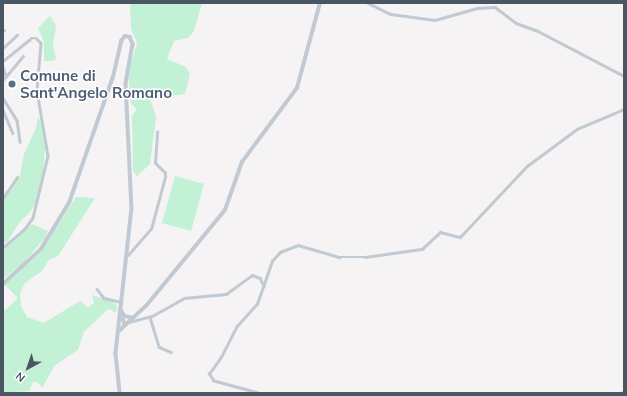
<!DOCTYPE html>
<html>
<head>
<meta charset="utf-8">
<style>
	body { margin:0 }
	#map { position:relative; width:627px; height:396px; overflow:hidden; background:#f5f3f3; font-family:Mulish,sans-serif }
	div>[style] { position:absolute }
	.green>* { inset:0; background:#c3f1d5 }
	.minor>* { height:2.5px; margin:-1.25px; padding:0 1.25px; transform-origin:1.25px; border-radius:1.25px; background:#c1cad2 }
	.tertiary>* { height:3.5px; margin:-1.75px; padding:0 1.75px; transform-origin:1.75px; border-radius:1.75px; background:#c1cad2 }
	.dots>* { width:11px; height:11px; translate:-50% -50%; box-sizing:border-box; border:2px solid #fff; border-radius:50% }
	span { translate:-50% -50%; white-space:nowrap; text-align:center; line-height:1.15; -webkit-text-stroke:3px #fff; paint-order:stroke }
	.service-label { font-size:15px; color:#4e5e75; font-weight:700 }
	.left { translate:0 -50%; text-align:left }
	.frame { position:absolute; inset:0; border:4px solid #4a5661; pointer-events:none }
	.north { position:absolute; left:8px; top:348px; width:40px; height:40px; -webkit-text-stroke:3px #fff; paint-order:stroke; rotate:220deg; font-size:11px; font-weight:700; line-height:16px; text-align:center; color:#4a5661 }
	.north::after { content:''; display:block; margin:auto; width:14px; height:18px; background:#4a5661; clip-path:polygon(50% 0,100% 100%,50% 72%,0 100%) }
</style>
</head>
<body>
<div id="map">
	<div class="green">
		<div style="clip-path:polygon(130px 3px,202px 3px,194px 31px,188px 38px,174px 41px,167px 59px,186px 67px,190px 74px,185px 94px,150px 98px,156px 117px,150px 164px,137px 176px,133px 171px,132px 116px,137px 109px,131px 104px,128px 74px,137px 43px,131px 29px)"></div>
		<div style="clip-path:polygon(50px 16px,56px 26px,53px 45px,56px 59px,53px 61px,44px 61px,44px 42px,38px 28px)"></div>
		<div style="clip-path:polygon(38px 117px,41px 122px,45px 148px,44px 165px,37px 200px,31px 211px,19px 223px,8px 241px,3px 244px,3px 202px,20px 176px,24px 154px,36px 128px)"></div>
		<div style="clip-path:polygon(175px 176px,204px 184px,191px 231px,162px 223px)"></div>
		<div style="clip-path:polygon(76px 197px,95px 198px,58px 256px,49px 260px,42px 271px,25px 283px,20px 293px,21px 306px,27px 317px,44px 323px,80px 301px,88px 308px,94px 303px,92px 295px,111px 301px,116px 304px,117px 310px,115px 313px,110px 309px,107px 310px,84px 332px,78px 350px,55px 365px,42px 388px,38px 383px,33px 382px,29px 391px,3px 393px,3px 312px,18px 298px,5px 285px,41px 252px)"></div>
		<div style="clip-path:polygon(32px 224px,48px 231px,45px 238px,23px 263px,3px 279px,3px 250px)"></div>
	</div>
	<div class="minor">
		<div style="left:368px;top:3px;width:25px;rotate:26deg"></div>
		<div style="left:391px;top:14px;width:44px;rotate:7.8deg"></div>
		<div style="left:435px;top:20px;width:44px;rotate:-15.9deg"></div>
		<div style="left:477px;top:8px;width:18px;rotate:-3deg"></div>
		<div style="left:495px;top:7px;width:26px;rotate:37deg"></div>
		<div style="left:516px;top:23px;width:23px;rotate:20deg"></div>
		<div style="left:538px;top:31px;width:97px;rotate:27.6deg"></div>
		<div style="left:3px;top:31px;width:1px;rotate:-45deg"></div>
		<div style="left:3px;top:48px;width:19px;rotate:-43deg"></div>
		<div style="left:3px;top:61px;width:36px;rotate:-39deg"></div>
		<div style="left:31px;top:38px;width:5px"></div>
		<div style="left:36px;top:38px;width:7px;rotate:45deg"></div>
		<div style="left:41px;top:43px;width:48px;rotate:94.8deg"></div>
		<div style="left:37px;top:91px;width:66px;rotate:80.4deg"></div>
		<div style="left:48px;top:156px;width:64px;rotate:103.6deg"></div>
		<div style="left:33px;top:218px;width:14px;rotate:126deg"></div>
		<div style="left:25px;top:229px;width:29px;rotate:139deg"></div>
		<div style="left:3px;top:67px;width:9px;rotate:72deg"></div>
		<div style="left:3px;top:80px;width:31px;rotate:-50deg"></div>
		<div style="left:3px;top:98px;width:26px;rotate:58deg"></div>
		<div style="left:17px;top:120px;width:22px;rotate:82deg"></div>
		<div style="left:3px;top:110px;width:25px;rotate:67deg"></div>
		<div style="left:3px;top:198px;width:25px;rotate:-56deg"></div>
		<div style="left:128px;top:255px;width:35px;rotate:-49deg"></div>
		<div style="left:151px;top:229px;width:54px;rotate:-74.9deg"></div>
		<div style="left:165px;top:177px;width:4px;rotate:-90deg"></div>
		<div style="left:165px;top:173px;width:14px;rotate:-135deg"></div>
		<div style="left:155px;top:163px;width:31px;rotate:-86deg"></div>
		<div style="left:97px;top:289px;width:11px;rotate:52deg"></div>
		<div style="left:104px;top:298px;width:18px;rotate:13deg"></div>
		<div style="left:150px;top:317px;width:31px;rotate:73deg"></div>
		<div style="left:159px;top:347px;width:13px;rotate:23deg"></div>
		<div style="left:129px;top:322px;width:24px;rotate:-15deg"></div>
		<div style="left:152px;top:316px;width:37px;rotate:-29deg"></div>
		<div style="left:184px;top:298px;width:42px;rotate:-5.4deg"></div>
		<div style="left:226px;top:294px;width:32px;rotate:-36deg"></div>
		<div style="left:252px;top:275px;width:9px;rotate:21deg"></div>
		<div style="left:260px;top:278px;width:9px;rotate:63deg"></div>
		<div style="left:258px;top:393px;width:46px;rotate:-164.7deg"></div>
		<div style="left:214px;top:381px;width:9px;rotate:-126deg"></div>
		<div style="left:209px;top:374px;width:21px;rotate:-55deg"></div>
		<div style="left:221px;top:357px;width:34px;rotate:-63deg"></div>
		<div style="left:236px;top:327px;width:31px;rotate:-48deg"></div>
		<div style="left:257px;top:304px;width:46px;rotate:-70.8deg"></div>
		<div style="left:272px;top:261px;width:12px;rotate:-48deg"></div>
		<div style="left:280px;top:252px;width:19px;rotate:-21deg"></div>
		<div style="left:298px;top:245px;width:43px;rotate:16.3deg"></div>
		<div style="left:339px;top:257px;width:26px"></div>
		<div style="left:365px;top:257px;width:58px;rotate:-8deg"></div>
		<div style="left:422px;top:249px;width:25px;rotate:-43deg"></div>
		<div style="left:440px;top:232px;width:21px;rotate:14deg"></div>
		<div style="left:460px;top:237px;width:98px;rotate:-46.7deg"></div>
		<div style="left:527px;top:166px;width:62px;rotate:-36.5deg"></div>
		<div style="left:577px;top:129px;width:51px;rotate:-23.1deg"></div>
		<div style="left:621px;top:393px;width:4px;rotate:-34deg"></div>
	</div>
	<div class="tertiary">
		<div style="left:3px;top:284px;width:52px;rotate:-42.6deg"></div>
		<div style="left:41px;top:249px;width:54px;rotate:-58.7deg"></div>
		<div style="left:69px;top:203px;width:133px;rotate:-70.8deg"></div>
		<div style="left:113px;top:77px;width:37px;rotate:-77deg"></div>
		<div style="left:121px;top:41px;width:6px;rotate:-51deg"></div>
		<div style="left:125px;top:36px;width:5px;rotate:11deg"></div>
		<div style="left:130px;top:37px;width:8px;rotate:67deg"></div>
		<div style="left:133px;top:44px;width:40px;rotate:100deg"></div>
		<div style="left:126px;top:83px;width:125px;rotate:87.3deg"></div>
		<div style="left:132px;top:208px;width:147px;rotate:96.3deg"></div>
		<div style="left:116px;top:354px;width:39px;rotate:84deg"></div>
		<div style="left:121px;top:310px;width:7px;rotate:56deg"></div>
		<div style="left:125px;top:316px;width:8px;rotate:14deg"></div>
		<div style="left:121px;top:313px;width:12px;rotate:70deg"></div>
		<div style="left:119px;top:331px;width:37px;rotate:-43deg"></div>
		<div style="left:146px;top:306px;width:124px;rotate:-50.5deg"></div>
		<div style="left:225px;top:210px;width:51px;rotate:-70.5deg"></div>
		<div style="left:242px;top:162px;width:92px;rotate:-53.4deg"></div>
		<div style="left:297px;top:88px;width:88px;rotate:-74.9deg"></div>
	</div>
	<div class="dots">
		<div style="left:12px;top:84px;background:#5c6f8a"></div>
	</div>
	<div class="service-label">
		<span class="left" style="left:20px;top:84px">Comune di<br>Sant'Angelo Romano</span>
	</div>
	<div class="frame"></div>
	<div class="north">N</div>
</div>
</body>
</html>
